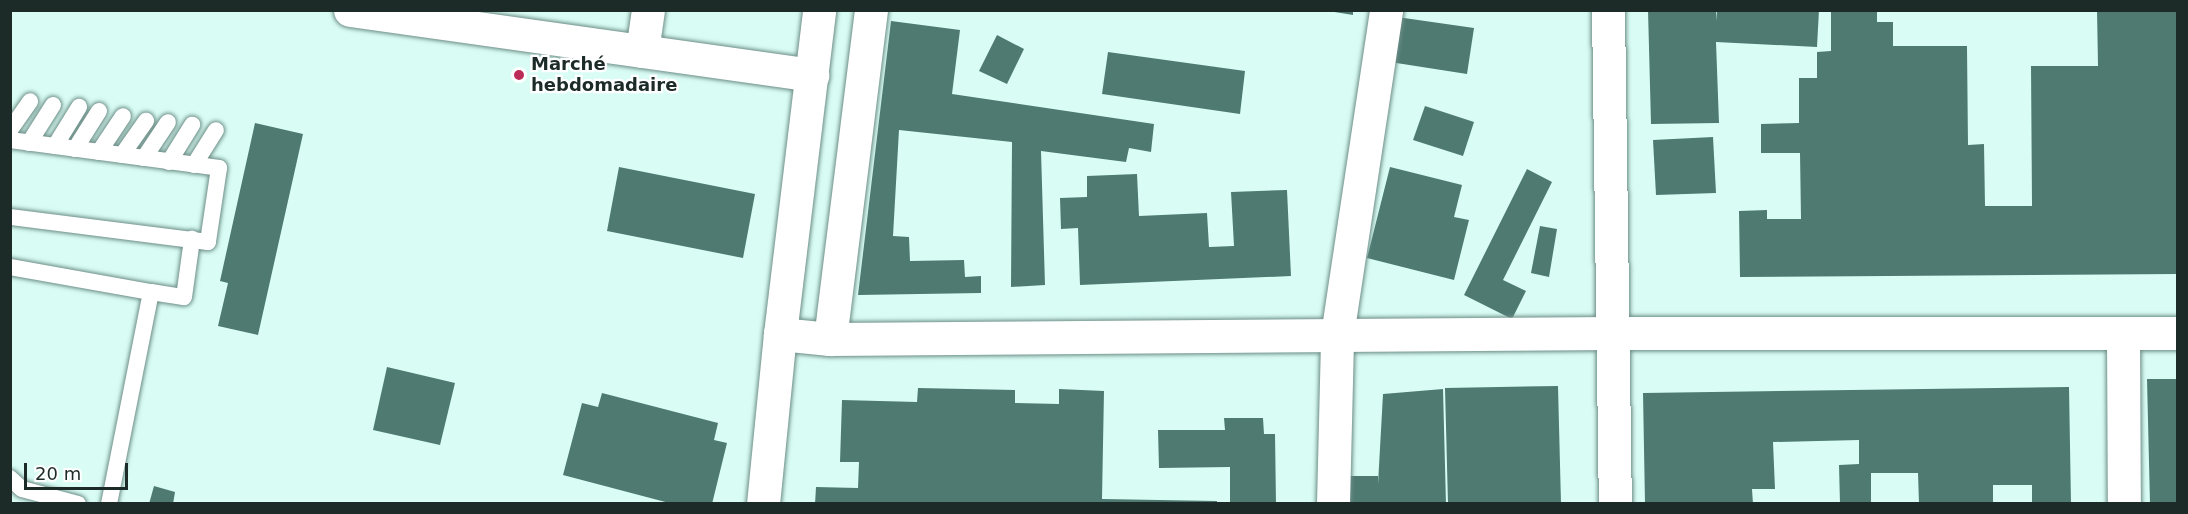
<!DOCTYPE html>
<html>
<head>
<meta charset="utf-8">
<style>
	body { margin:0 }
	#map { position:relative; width:2188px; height:514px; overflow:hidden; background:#d9fdf5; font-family:"DejaVu Sans",sans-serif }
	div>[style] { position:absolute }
	.building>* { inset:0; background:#4e7a72 }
	.roads { filter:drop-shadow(0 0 2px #6c8d86) drop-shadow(0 0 2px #6c8d86) }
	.lane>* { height:16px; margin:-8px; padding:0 8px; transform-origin:8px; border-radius:8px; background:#fff }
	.street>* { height:33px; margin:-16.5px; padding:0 16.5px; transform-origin:16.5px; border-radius:16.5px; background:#fff }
	.dots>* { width:16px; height:16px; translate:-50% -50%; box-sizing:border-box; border:3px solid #fff; border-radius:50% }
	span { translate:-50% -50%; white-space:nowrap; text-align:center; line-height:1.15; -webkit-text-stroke:4.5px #fff; paint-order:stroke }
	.poi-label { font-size:18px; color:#1d2b28; font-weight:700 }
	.left { translate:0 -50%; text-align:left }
	.frame { position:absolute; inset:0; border:12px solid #1d2b28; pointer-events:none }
	.scale { position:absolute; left:24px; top:463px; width:104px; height:27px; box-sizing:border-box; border:3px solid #1d2b28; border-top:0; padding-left:8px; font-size:18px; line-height:21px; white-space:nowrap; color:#1d2b28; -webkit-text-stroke:4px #fff; paint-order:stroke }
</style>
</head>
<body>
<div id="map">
	<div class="building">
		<div style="clip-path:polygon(1322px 10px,1353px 10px,1353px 15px)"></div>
		<div style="clip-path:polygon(1648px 10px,1716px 10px,1716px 21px,1717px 10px,1819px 10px,1817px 47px,1716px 42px,1719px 123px,1651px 124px)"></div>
		<div style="clip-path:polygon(1831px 10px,1877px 10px,1877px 22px,1893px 22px,1893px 46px,1967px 46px,1968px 145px,1984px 144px,1985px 206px,2032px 206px,2031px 66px,2098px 66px,2097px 10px,2178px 10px,2178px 274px,1740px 277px,1739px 211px,1767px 210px,1767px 219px,1801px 219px,1800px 153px,1761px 153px,1761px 124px,1799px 123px,1799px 78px,1817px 78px,1817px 52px,1831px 51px)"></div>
		<div style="clip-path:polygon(1397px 17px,1474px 28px,1467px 74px,1390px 62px)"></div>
		<div style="clip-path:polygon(891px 21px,960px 30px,952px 94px,1154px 124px,1151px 152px,1129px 148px,1126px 162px,1041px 151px,1045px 285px,1011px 287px,1012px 142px,899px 130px,893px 236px,909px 237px,910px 261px,964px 260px,965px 277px,981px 276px,981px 293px,858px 295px)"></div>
		<div style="clip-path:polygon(997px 35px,1024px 49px,1007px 84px,979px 71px)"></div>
		<div style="clip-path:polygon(1108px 52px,1245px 71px,1240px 114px,1102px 94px)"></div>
		<div style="clip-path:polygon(1425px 106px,1474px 122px,1463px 156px,1413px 140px)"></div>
		<div style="clip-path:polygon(255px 123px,303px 134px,258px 335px,218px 326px,228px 283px,220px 281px)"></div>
		<div style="clip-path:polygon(1713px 137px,1716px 193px,1656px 195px,1653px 140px)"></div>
		<div style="clip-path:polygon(619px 167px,755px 194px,743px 258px,607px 231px)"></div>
		<div style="clip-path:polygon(1390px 167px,1462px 185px,1454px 217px,1469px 220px,1454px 280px,1367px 258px)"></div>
		<div style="clip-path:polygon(1527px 169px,1552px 182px,1503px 280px,1526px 291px,1512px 319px,1464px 295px)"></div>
		<div style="clip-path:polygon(1137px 174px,1139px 216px,1207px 213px,1209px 247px,1234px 246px,1231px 192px,1287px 190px,1291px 276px,1080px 285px,1078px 228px,1061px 229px,1060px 198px,1087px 197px,1087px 176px)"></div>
		<div style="clip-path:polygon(1540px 226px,1557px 229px,1549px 277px,1531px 273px)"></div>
		<div style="clip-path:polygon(387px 367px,455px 383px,440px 445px,373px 430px)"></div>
		<div style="clip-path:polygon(2147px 379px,2178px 379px,2178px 504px,2150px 504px)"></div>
		<div style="clip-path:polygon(1558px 386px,1561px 504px,1448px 504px,1445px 388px)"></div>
		<div style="clip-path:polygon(2069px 387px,2071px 504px,2032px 504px,2032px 485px,1993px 485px,1993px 504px,1919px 504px,1918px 473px,1871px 473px,1871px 504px,1840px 504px,1839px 465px,1859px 464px,1859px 440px,1773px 442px,1775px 489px,1752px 489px,1753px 504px,1645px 504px,1643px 393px)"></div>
		<div style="clip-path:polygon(918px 388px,1015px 390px,1015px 403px,1059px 404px,1059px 389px,1104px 391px,1102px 499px,1217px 501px,1217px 504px,815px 504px,816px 487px,858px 488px,859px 462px,840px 462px,842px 400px,917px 402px)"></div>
		<div style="clip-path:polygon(1443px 389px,1446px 504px,1344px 502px,1345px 476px,1378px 476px,1378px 484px,1383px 394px)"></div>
		<div style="clip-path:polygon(602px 393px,718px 423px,714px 440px,727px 443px,712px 504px,673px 504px,563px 475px,582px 403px,598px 407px)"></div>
		<div style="clip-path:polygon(1224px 418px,1263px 418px,1264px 434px,1275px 434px,1276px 504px,1230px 504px,1230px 467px,1159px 468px,1158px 430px,1225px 430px)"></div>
		<div style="clip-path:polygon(154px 486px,175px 492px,173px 504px,149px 504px)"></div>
	</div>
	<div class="roads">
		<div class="lane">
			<div style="left:10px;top:130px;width:35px;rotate:-55deg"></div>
			<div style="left:10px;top:140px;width:211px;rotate:7.6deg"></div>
			<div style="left:219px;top:168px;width:75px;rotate:98.5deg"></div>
			<div style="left:208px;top:242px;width:200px;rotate:-172.8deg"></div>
			<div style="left:29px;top:143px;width:45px;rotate:-57.7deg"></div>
			<div style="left:55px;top:146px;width:46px;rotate:-58.4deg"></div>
			<div style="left:75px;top:149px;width:45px;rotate:-57.7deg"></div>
			<div style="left:99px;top:152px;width:43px;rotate:-56.3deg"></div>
			<div style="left:122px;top:155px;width:42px;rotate:-54.8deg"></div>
			<div style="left:144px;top:158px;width:43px;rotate:-56.3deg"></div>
			<div style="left:169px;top:162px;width:44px;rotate:-58.1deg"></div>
			<div style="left:194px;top:165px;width:41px;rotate:-57.8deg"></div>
			<div style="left:10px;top:267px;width:143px;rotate:10.1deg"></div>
			<div style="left:10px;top:478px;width:16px;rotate:43deg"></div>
			<div style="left:22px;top:489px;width:58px;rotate:15deg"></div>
			<div style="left:109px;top:504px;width:216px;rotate:-78.8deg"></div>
			<div style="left:151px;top:292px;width:33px;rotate:9deg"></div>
			<div style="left:184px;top:297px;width:59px;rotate:-82.1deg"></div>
		</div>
		<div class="street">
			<div style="left:350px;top:10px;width:467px;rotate:8deg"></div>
			<div style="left:1608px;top:10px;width:494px;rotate:89.2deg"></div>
			<div style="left:642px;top:51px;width:41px;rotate:-81.7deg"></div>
			<div style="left:780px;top:334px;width:50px;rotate:5.7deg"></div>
			<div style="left:830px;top:339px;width:784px;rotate:-0.44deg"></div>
			<div style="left:1614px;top:333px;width:564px"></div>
			<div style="left:2123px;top:335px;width:169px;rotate:89.7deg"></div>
			<div style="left:830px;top:339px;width:332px;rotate:-82.9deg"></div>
			<div style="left:763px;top:504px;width:171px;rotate:-84.3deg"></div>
			<div style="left:780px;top:334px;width:326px;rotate:-83.1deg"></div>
			<div style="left:1333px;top:504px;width:169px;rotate:-88.6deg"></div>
			<div style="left:1337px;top:335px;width:329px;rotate:-81.4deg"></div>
		</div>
	</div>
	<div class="dots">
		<div style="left:519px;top:75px;background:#bb2c58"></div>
	</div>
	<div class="poi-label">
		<span class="left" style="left:531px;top:75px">Marché<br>hebdomadaire</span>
	</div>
	<div class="frame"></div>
	<div class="scale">20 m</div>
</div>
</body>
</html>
